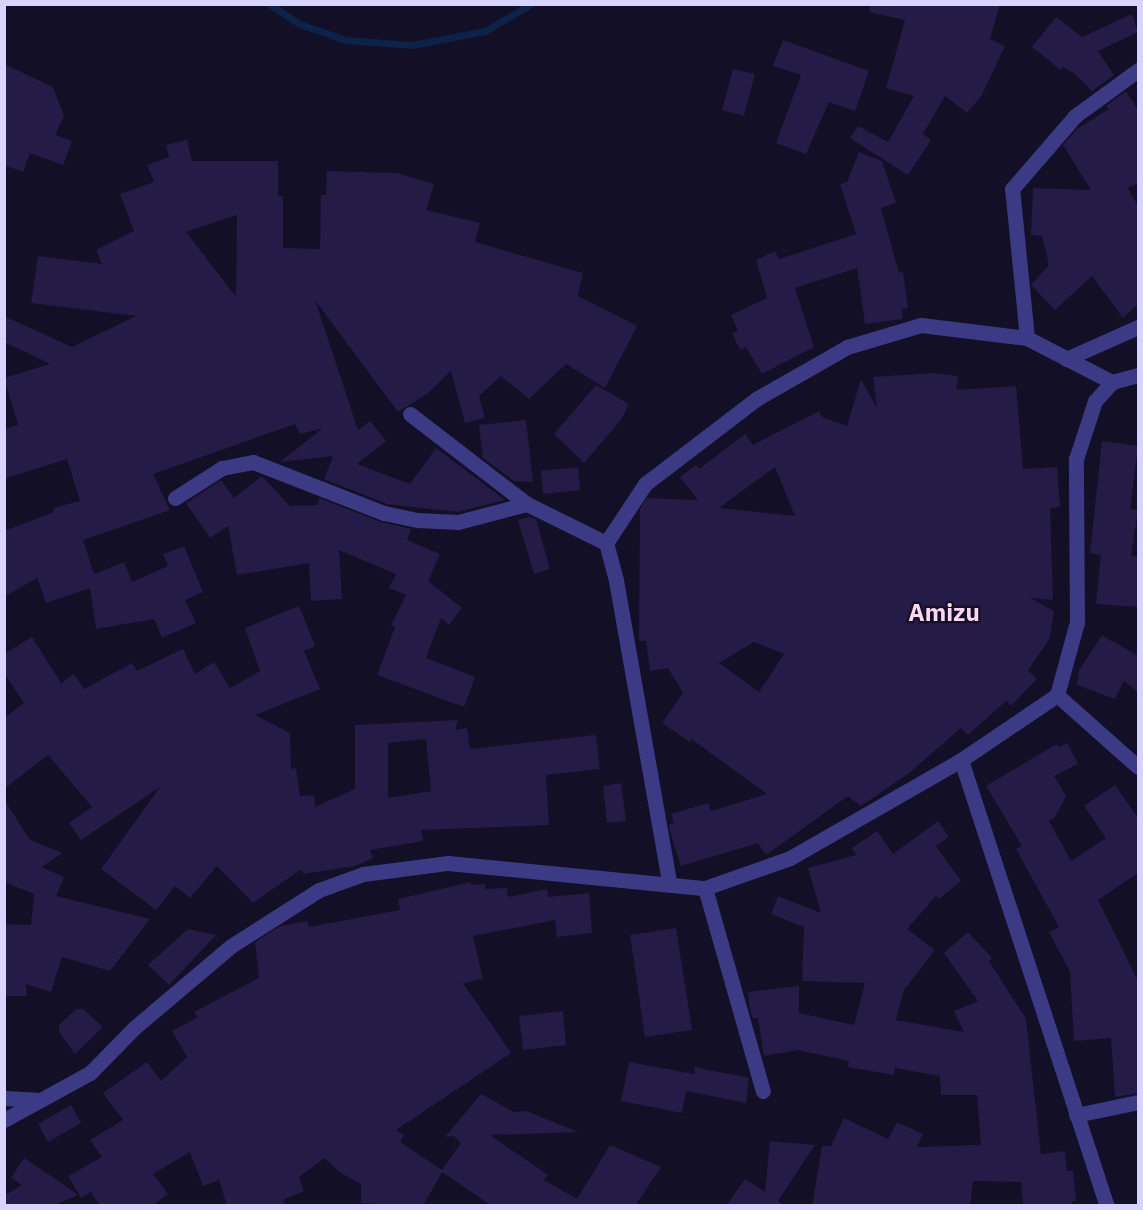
<!DOCTYPE html>
<html>
<head>
<meta charset="utf-8">
<style>
	body { margin:0 }
	#map { position:relative; width:1143px; height:1210px; overflow:hidden; background:#130f26; font-family:"IBM Plex Sans",sans-serif }
	div>[style] { position:absolute }
	.stream>* { height:7px; margin:-3.5px; padding:0 3.5px; transform-origin:3.5px; border-radius:3.5px; background:#0c2248 }
	.building>* { inset:0; background:#241b47 }
	.minor>* { height:15px; margin:-7.5px; padding:0 7.5px; transform-origin:7.5px; border-radius:7.5px; background:#3d3a85 }
	span { translate:-50% -50%; white-space:nowrap; text-align:center; line-height:1.15; -webkit-text-stroke:4.5px #130f26; paint-order:stroke }
	.district-label { font-size:24px; color:#ffd6f0; font-weight:700 }
	.frame { position:absolute; inset:0; border:6px solid #d9d4ff; pointer-events:none }
</style>
</head>
<body>
<div id="map">
	<div class="stream">
		<div style="left:269px;top:4px;width:37px;rotate:33deg"></div>
		<div style="left:300px;top:24px;width:49px;rotate:19.2deg"></div>
		<div style="left:346px;top:40px;width:66px;rotate:4.3deg"></div>
		<div style="left:412px;top:45px;width:74px;rotate:-10.9deg"></div>
		<div style="left:485px;top:31px;width:53px;rotate:-30.4deg"></div>
	</div>
	<div class="building">
		<div style="clip-path:polygon(870px 4px,1000px 4px,990px 39px,1005px 46px,982px 95px,967px 113px,945px 96px,923px 134px,931px 140px,908px 175px,850px 138px,858px 126px,888px 142px,914px 96px,886px 88px,905px 20px,869px 12px)"></div>
		<div style="clip-path:polygon(1132px 14px,1138px 32px,1098px 51px,1114px 75px,1092px 91px,1075px 74px,1063px 67px,1061px 70px,1032px 47px,1056px 17px,1082px 37px)"></div>
		<div style="clip-path:polygon(783px 40px,869px 71px,855px 111px,829px 102px,806px 154px,776px 143px,801px 75px,773px 66px)"></div>
		<div style="clip-path:polygon(4px 64px,53px 87px,64px 116px,55px 135px,72px 141px,63px 165px,30px 153px,23px 172px,4px 165px)"></div>
		<div style="clip-path:polygon(733px 69px,755px 74px,744px 116px,722px 110px)"></div>
		<div style="clip-path:polygon(1126px 91px,1138px 110px,1138px 183px,1128px 188px,1138px 206px,1138px 304px,1123px 318px,1092px 276px,1055px 310px,1031px 285px,1049px 265px,1042px 236px,1031px 235px,1033px 188px,1091px 190px,1063px 145px,1077px 129px,1109px 109px,1106px 106px)"></div>
		<div style="clip-path:polygon(evenodd,187px 140px,192px 161px,278px 161px,278px 196px,283px 196px,283px 248px,320px 249px,321px 195px,326px 195px,327px 171px,397px 173px,434px 184px,426px 210px,480px 223px,475px 242px,583px 273px,578px 296px,637px 326px,605px 388px,566px 364px,529px 399px,501px 376px,479px 396px,485px 418px,465px 423px,451px 371px,427px 394px,398px 412px,315px 300px,358px 430px,370px 421px,386px 441px,357px 464px,410px 484px,436px 448px,505px 500px,457px 512px,387px 504px,324px 479px,333px 456px,280px 462px,323px 428px,300px 434px,295px 424px,153px 474px,170px 510px,83px 540px,94px 574px,124px 562px,132px 582px,168px 566px,163px 554px,184px 546px,203px 592px,185px 600px,196px 623px,162px 638px,154px 619px,96px 629px,90px 588px,46px 603px,37px 578px,4px 597px,4px 531px,54px 512px,53px 508px,80px 501px,67px 459px,4px 479px,4px 429px,18px 425px,4px 378px,50px 364px,4px 342px,4px 316px,72px 347px,136px 316px,31px 303px,38px 256px,102px 264px,96px 250px,134px 231px,120px 194px,154px 182px,147px 165px,169px 157px,166px 145px,187px 140px,237px 215px,236px 297px,186px 232px,237px 215px)"></div>
		<div style="clip-path:polygon(859px 152px,882px 161px,896px 203px,881px 208px,899px 273px,903px 272px,908px 308px,902px 309px,903px 319px,865px 324px,857px 268px,795px 288px,814px 347px,762px 374px,746px 347px,740px 350px,732px 333px,738px 331px,731px 315px,767px 298px,756px 260px,775px 251px,779px 259px,856px 234px,840px 184px,847px 182px)"></div>
		<div style="clip-path:polygon(evenodd,934px 373px,958px 376px,956px 390px,1016px 386px,1023px 469px,1057px 467px,1060px 507px,1050px 508px,1053px 600px,1030px 598px,1054px 611px,1050px 638px,1028px 670px,1037px 679px,1011px 706px,1006px 701px,968px 735px,961px 728px,908px 774px,861px 806px,848px 796px,766px 855px,758px 843px,681px 866px,670px 832px,669px 824px,674px 823px,671px 814px,708px 803px,711px 811px,767px 794px,690px 738px,691px 743px,662px 723px,683px 693px,668px 668px,650px 671px,646px 641px,639px 641px,640px 509px,647px 498px,698px 500px,680px 477px,696px 465px,699px 469px,745px 434px,753px 445px,819px 411px,822px 417px,847px 426px,861px 379px,877px 408px,873px 377px,934px 373px,775px 467px,795px 516px,719px 508px,775px 467px,934px 373px,754px 642px,784px 654px,759px 692px,719px 663px,754px 642px)"></div>
		<div style="clip-path:polygon(596px 385px,629px 404px,621px 420px,584px 463px,554px 434px)"></div>
		<div style="clip-path:polygon(526px 420px,533px 482px,514px 481px,483px 458px,479px 425px)"></div>
		<div style="clip-path:polygon(1102px 441px,1138px 446px,1130px 509px,1138px 510px,1131px 556px,1138px 557px,1138px 607px,1096px 604px,1101px 555px,1090px 553px)"></div>
		<div style="clip-path:polygon(578px 467px,580px 490px,543px 494px,541px 471px)"></div>
		<div style="clip-path:polygon(262px 476px,290px 506px,318px 505px,319px 498px,381px 522px,411px 529px,407px 540px,440px 554px,428px 581px,462px 608px,449px 625px,441px 618px,426px 658px,475px 677px,464px 707px,377px 675px,395px 627px,391px 625px,406px 595px,389px 588px,396px 574px,339px 550px,342px 599px,311px 601px,309px 563px,237px 575px,228px 526px,210px 538px,186px 503px,221px 480px,234px 498px)"></div>
		<div style="clip-path:polygon(530px 517px,536px 519px,550px 569px,534px 574px,518px 520px)"></div>
		<div style="clip-path:polygon(evenodd,299px 606px,315px 646px,304px 651px,320px 689px,255px 715px,290px 733px,291px 769px,296px 768px,300px 796px,314px 795px,315px 807px,355px 789px,355px 725px,458px 720px,455px 730px,467px 728px,470px 749px,596px 735px,600px 769px,546px 775px,549px 825px,421px 830px,423px 841px,370px 850px,373px 858px,355px 866px,304px 874px,300px 870px,253px 903px,217px 866px,190px 898px,175px 886px,156px 910px,101px 869px,160px 787px,81px 840px,69px 823px,92px 807px,48px 755px,4px 789px,4px 718px,24px 703px,4px 673px,4px 654px,32px 637px,61px 683px,74px 674px,84px 689px,132px 663px,137px 671px,183px 649px,195px 674px,214px 662px,230px 688px,260px 671px,245px 628px,299px 606px,426px 739px,431px 791px,388px 798px,388px 743px,426px 739px)"></div>
		<div style="clip-path:polygon(1102px 635px,1138px 656px,1138px 692px,1124px 681px,1115px 699px,1077px 685px,1079px 670px)"></div>
		<div style="clip-path:polygon(1067px 743px,1078px 764px,1054px 776px,1066px 796px,1055px 817px,1049px 821px,1071px 861px,1106px 838px,1084px 806px,1115px 785px,1138px 818px,1138px 873px,1098px 900px,1138px 981px,1138px 1093px,1115px 1097px,1111px 1038px,1074px 1041px,1070px 972px,1049px 932px,1059px 927px,1016px 849px,1022px 846px,986px 786px,1057px 744px,1059px 747px)"></div>
		<div style="clip-path:polygon(621px 783px,626px 821px,607px 823px,603px 786px)"></div>
		<div style="clip-path:polygon(4px 799px,30px 840px,63px 853px,41px 867px,64px 877px,56px 896px,150px 919px,110px 971px,62px 957px,51px 992px,26px 984px,27px 996px,4px 996px,4px 924px,31px 925px,34px 894px,4px 882px)"></div>
		<div style="clip-path:polygon(938px 821px,949px 837px,936px 846px,961px 881px,939px 899px,936px 896px,907px 929px,935px 950px,904px 990px,896px 1020px,964px 1032px,954px 1011px,978px 1001px,944px 953px,968px 932px,992px 958px,989px 961px,1026px 1019px,1041px 1154px,1065px 1151px,1067px 1171px,1073px 1171px,1076px 1201px,1072px 1201px,1072px 1206px,1023px 1206px,1021px 1182px,973px 1181px,970px 1206px,812px 1206px,822px 1146px,831px 1146px,844px 1118px,888px 1139px,897px 1122px,923px 1134px,917px 1147px,981px 1145px,977px 1095px,941px 1095px,940px 1076px,895px 1068px,894px 1075px,848px 1067px,849px 1061px,798px 1050px,764px 1056px,758px 1018px,753px 1019px,750px 1010px,748px 992px,799px 986px,799px 1013px,854px 1025px,865px 983px,802px 981px,804px 927px,771px 914px,778px 896px,821px 913px,808px 868px,856px 855px,852px 848px,877px 831px,893px 854px)"></div>
		<div style="clip-path:polygon(471px 882px,471px 885px,485px 884px,485px 889px,507px 888px,508px 897px,547px 889px,548px 897px,589px 893px,592px 933px,557px 937px,555px 920px,473px 936px,483px 979px,463px 983px,511px 1053px,396px 1130px,404px 1135px,400px 1142px,442px 1170px,461px 1143px,454px 1136px,445px 1137px,481px 1094px,514px 1112px,526px 1111px,578px 1132px,490px 1135px,548px 1175px,544px 1180px,577px 1199px,610px 1145px,661px 1167px,635px 1206px,492px 1206px,442px 1172px,423px 1206px,361px 1203px,361px 1184px,339px 1172px,325px 1158px,299px 1177px,304px 1191px,283px 1200px,285px 1206px,227px 1206px,219px 1180px,203px 1186px,190px 1152px,153px 1174px,168px 1194px,152px 1206px,100px 1206px,91px 1192px,81px 1198px,68px 1176px,102px 1157px,90px 1140px,123px 1120px,103px 1093px,147px 1062px,161px 1081px,187px 1057px,172px 1031px,198px 1017px,194px 1012px,259px 978px,255px 942px,280px 926px,307px 921px,309px 927px,400px 910px,398px 899px)"></div>
		<div style="clip-path:polygon(676px 928px,692px 1030px,645px 1037px,630px 935px)"></div>
		<div style="clip-path:polygon(188px 929px,216px 935px,169px 985px,148px 965px)"></div>
		<div style="clip-path:polygon(76px 1009px,83px 1009px,103px 1027px,75px 1054px,59px 1032px,59px 1025px)"></div>
		<div style="clip-path:polygon(563px 1011px,566px 1045px,523px 1050px,519px 1016px)"></div>
		<div style="clip-path:polygon(629px 1062px,695px 1074px,694px 1067px,749px 1078px,746px 1103px,686px 1091px,682px 1113px,621px 1101px)"></div>
		<div style="clip-path:polygon(71px 1105px,81px 1123px,48px 1142px,38px 1124px)"></div>
		<div style="clip-path:polygon(770px 1141px,815px 1145px,778px 1201px,784px 1206px,726px 1206px,745px 1179px,765px 1192px)"></div>
		<div style="clip-path:polygon(24px 1158px,63px 1184px,78px 1195px,52px 1206px,4px 1206px,4px 1196px,22px 1185px,11px 1178px)"></div>
	</div>
	<div class="minor">
		<div style="left:1027px;top:338px;width:150px;rotate:-95.7deg"></div>
		<div style="left:1012px;top:189px;width:96px;rotate:-49.2deg"></div>
		<div style="left:1075px;top:116px;width:78px;rotate:-36.1deg"></div>
		<div style="left:1066px;top:359px;width:79px;rotate:-24deg"></div>
		<div style="left:410px;top:414px;width:148px;rotate:37.6deg"></div>
		<div style="left:175px;top:498px;width:56px;rotate:-32.6deg"></div>
		<div style="left:222px;top:468px;width:32px;rotate:-11deg"></div>
		<div style="left:253px;top:462px;width:141px;rotate:21.3deg"></div>
		<div style="left:384px;top:513px;width:35px;rotate:12deg"></div>
		<div style="left:418px;top:520px;width:40px;rotate:2.9deg"></div>
		<div style="left:458px;top:522px;width:71px;rotate:-14.6deg"></div>
		<div style="left:527px;top:504px;width:88px;rotate:26.3deg"></div>
		<div style="left:1057px;top:695px;width:108px;rotate:41.6deg"></div>
		<div style="left:961px;top:760px;width:469px;rotate:71.9deg"></div>
		<div style="left:669px;top:881px;width:306px;rotate:-100deg"></div>
		<div style="left:616px;top:580px;width:38px;rotate:-105deg"></div>
		<div style="left:606px;top:543px;width:71px;rotate:-56.5deg"></div>
		<div style="left:645px;top:484px;width:140px;rotate:-37.4deg"></div>
		<div style="left:756px;top:399px;width:105px;rotate:-29.7deg"></div>
		<div style="left:847px;top:347px;width:77px;rotate:-16.6deg"></div>
		<div style="left:921px;top:325px;width:107px;rotate:7deg"></div>
		<div style="left:1027px;top:338px;width:96px;rotate:27.4deg"></div>
		<div style="left:705px;top:888px;width:211px;rotate:74.1deg"></div>
		<div style="left:4px;top:1098px;width:33px;rotate:3deg"></div>
		<div style="left:1076px;top:1115px;width:63px;rotate:-11.8deg"></div>
		<div style="left:4px;top:1120px;width:98px;rotate:-28.7deg"></div>
		<div style="left:90px;top:1073px;width:63px;rotate:-45.6deg"></div>
		<div style="left:134px;top:1028px;width:127px;rotate:-40.2deg"></div>
		<div style="left:231px;top:946px;width:104px;rotate:-32.5deg"></div>
		<div style="left:319px;top:890px;width:47px;rotate:-20deg"></div>
		<div style="left:363px;top:874px;width:86px;rotate:-7.4deg"></div>
		<div style="left:448px;top:863px;width:258px;rotate:5.6deg"></div>
		<div style="left:705px;top:888px;width:90px;rotate:-19.4deg"></div>
		<div style="left:790px;top:858px;width:197px;rotate:-29.8deg"></div>
		<div style="left:961px;top:760px;width:116px;rotate:-34.1deg"></div>
		<div style="left:1057px;top:695px;width:76px;rotate:-74.7deg"></div>
		<div style="left:1077px;top:622px;width:163px;rotate:-90.4deg"></div>
		<div style="left:1076px;top:459px;width:61px;rotate:-71.9deg"></div>
		<div style="left:1095px;top:401px;width:25px;rotate:-48deg"></div>
		<div style="left:1112px;top:382px;width:27px;rotate:-15deg"></div>
	</div>
	<div class="district-label">
		<span style="left:944px;top:613px">Amizu</span>
	</div>
	<div class="frame"></div>
</div>
</body>
</html>
